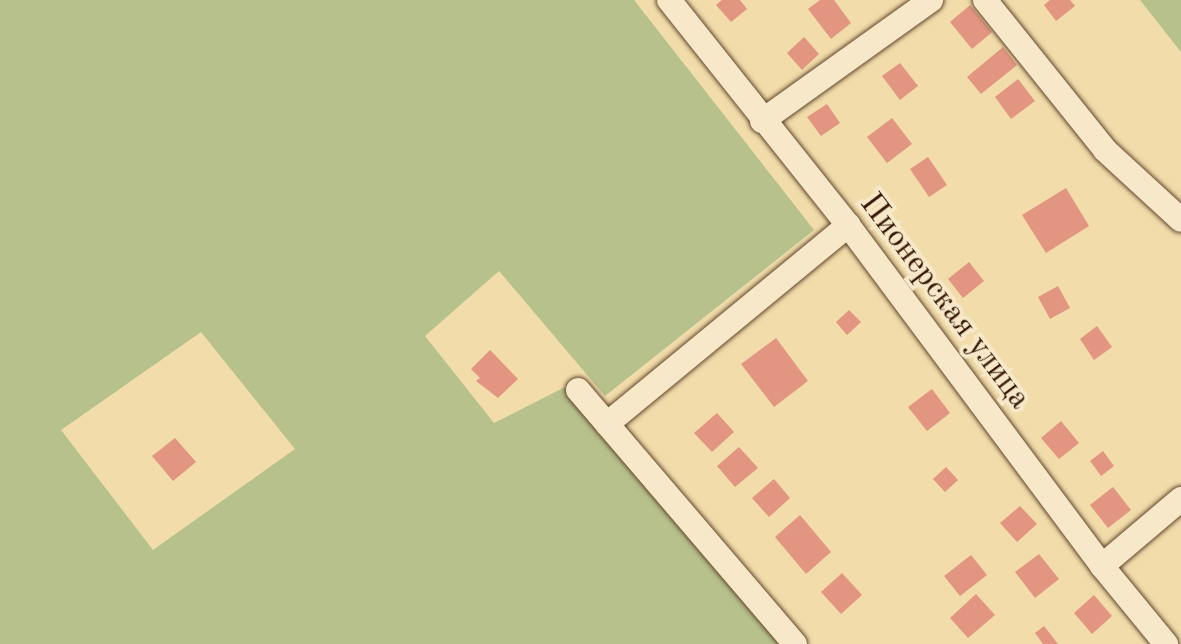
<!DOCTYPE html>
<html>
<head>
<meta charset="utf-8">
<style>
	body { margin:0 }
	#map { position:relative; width:1181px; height:644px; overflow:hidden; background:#f1dcaa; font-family:"Old Standard TT",serif }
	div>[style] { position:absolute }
	.green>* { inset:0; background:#b6c18c }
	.building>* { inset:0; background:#e29580 }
	.roads { filter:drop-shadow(0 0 2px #63462d) drop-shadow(0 0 2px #63462d) }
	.minor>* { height:24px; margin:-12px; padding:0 12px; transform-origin:12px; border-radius:12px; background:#f6e8c8 }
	span { translate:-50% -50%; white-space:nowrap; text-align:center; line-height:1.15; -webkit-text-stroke:8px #f6e8c8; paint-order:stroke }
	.street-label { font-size:32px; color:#341403 }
</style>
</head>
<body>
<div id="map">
	<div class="green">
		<div style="clip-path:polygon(evenodd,0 0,634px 0,814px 230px,605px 396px,499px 271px,425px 336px,494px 423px,565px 387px,786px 644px,0 644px,0 0,201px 332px,295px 449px,153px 550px,61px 430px,201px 332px)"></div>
		<div style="clip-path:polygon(1140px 0,1181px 0,1181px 52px)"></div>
	</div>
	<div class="building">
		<div style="clip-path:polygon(722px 0,740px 0,747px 9px,731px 22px,716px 5px)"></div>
		<div style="clip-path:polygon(820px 0,834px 0,851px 23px,831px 39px,808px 9px)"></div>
		<div style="clip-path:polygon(1050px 0,1070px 0,1075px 6px,1056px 21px,1044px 5px)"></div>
		<div style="clip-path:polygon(970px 5px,992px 32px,972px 49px,950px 22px)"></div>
		<div style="clip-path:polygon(804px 37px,819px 54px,802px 70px,787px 53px)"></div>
		<div style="clip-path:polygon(1003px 47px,1017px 65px,981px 94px,967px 77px)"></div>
		<div style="clip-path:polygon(900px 63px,918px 86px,900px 100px,882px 76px)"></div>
		<div style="clip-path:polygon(1018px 79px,1035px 101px,1011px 119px,995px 97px)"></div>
		<div style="clip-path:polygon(827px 104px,840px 123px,821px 136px,807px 117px)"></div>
		<div style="clip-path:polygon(892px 118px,912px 144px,887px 163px,867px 137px)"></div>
		<div style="clip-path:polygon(928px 157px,947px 185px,929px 197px,910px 169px)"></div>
		<div style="clip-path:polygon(1066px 188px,1089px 226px,1046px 253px,1022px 215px)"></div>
		<div style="clip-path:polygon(969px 262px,984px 281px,963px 298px,948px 279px)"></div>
		<div style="clip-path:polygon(1058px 286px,1070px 308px,1050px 319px,1038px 297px)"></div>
		<div style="clip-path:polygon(849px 310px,861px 322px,847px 335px,836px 322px)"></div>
		<div style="clip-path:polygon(1097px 326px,1112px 347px,1094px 360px,1080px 339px)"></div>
		<div style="clip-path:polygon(776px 338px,808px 381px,774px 407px,741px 364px)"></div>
		<div style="clip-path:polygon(490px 350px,518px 379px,498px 398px,476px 381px,480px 378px,471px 369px)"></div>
		<div style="clip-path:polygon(932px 389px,950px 413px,927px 431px,908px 407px)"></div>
		<div style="clip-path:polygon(717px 413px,734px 432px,712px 452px,694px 433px)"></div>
		<div style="clip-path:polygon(1061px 421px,1079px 443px,1059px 459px,1041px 438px)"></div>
		<div style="clip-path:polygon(175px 438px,196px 462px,173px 481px,152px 456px)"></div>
		<div style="clip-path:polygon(739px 447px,758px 468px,735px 487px,717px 466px)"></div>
		<div style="clip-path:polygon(1103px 451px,1114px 466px,1101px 476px,1090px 461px)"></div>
		<div style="clip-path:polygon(946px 467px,958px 480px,945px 492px,933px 479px)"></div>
		<div style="clip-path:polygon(774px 479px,790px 498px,769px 517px,752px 498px)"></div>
		<div style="clip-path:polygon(1113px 487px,1131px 510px,1108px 528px,1090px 505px)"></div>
		<div style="clip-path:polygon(1020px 506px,1037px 524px,1017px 542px,1000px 523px)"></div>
		<div style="clip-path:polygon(800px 515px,831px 552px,806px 574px,775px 537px)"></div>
		<div style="clip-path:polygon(1039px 554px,1059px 579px,1035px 598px,1015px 572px)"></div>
		<div style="clip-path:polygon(971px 555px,987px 575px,960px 596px,944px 576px)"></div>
		<div style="clip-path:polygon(842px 573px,862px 595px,841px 614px,821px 592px)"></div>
		<div style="clip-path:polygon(976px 594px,995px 615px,968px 638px,950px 618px)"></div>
		<div style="clip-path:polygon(1094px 595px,1112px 616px,1092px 634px,1074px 613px)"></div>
		<div style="clip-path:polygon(1044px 626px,1058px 644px,1043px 644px,1035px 633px)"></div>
	</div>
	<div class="roads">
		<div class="minor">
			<div style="left:669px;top:0;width:288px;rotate:51.5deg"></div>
			<div style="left:848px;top:225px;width:425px;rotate:53.3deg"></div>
			<div style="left:1102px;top:566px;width:101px;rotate:50.6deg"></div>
			<div style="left:985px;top:0;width:192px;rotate:51.3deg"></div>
			<div style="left:1105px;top:150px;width:103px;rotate:42.6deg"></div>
			<div style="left:762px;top:121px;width:208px;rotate:-35.6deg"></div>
			<div style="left:578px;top:390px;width:334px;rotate:49.5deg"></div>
			<div style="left:607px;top:424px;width:313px;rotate:-39.5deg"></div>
			<div style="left:1102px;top:566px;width:104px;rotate:-40.3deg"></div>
		</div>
	</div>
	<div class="street-label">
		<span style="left:944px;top:302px;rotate:53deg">Пионерская улица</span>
	</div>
</div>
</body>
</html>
